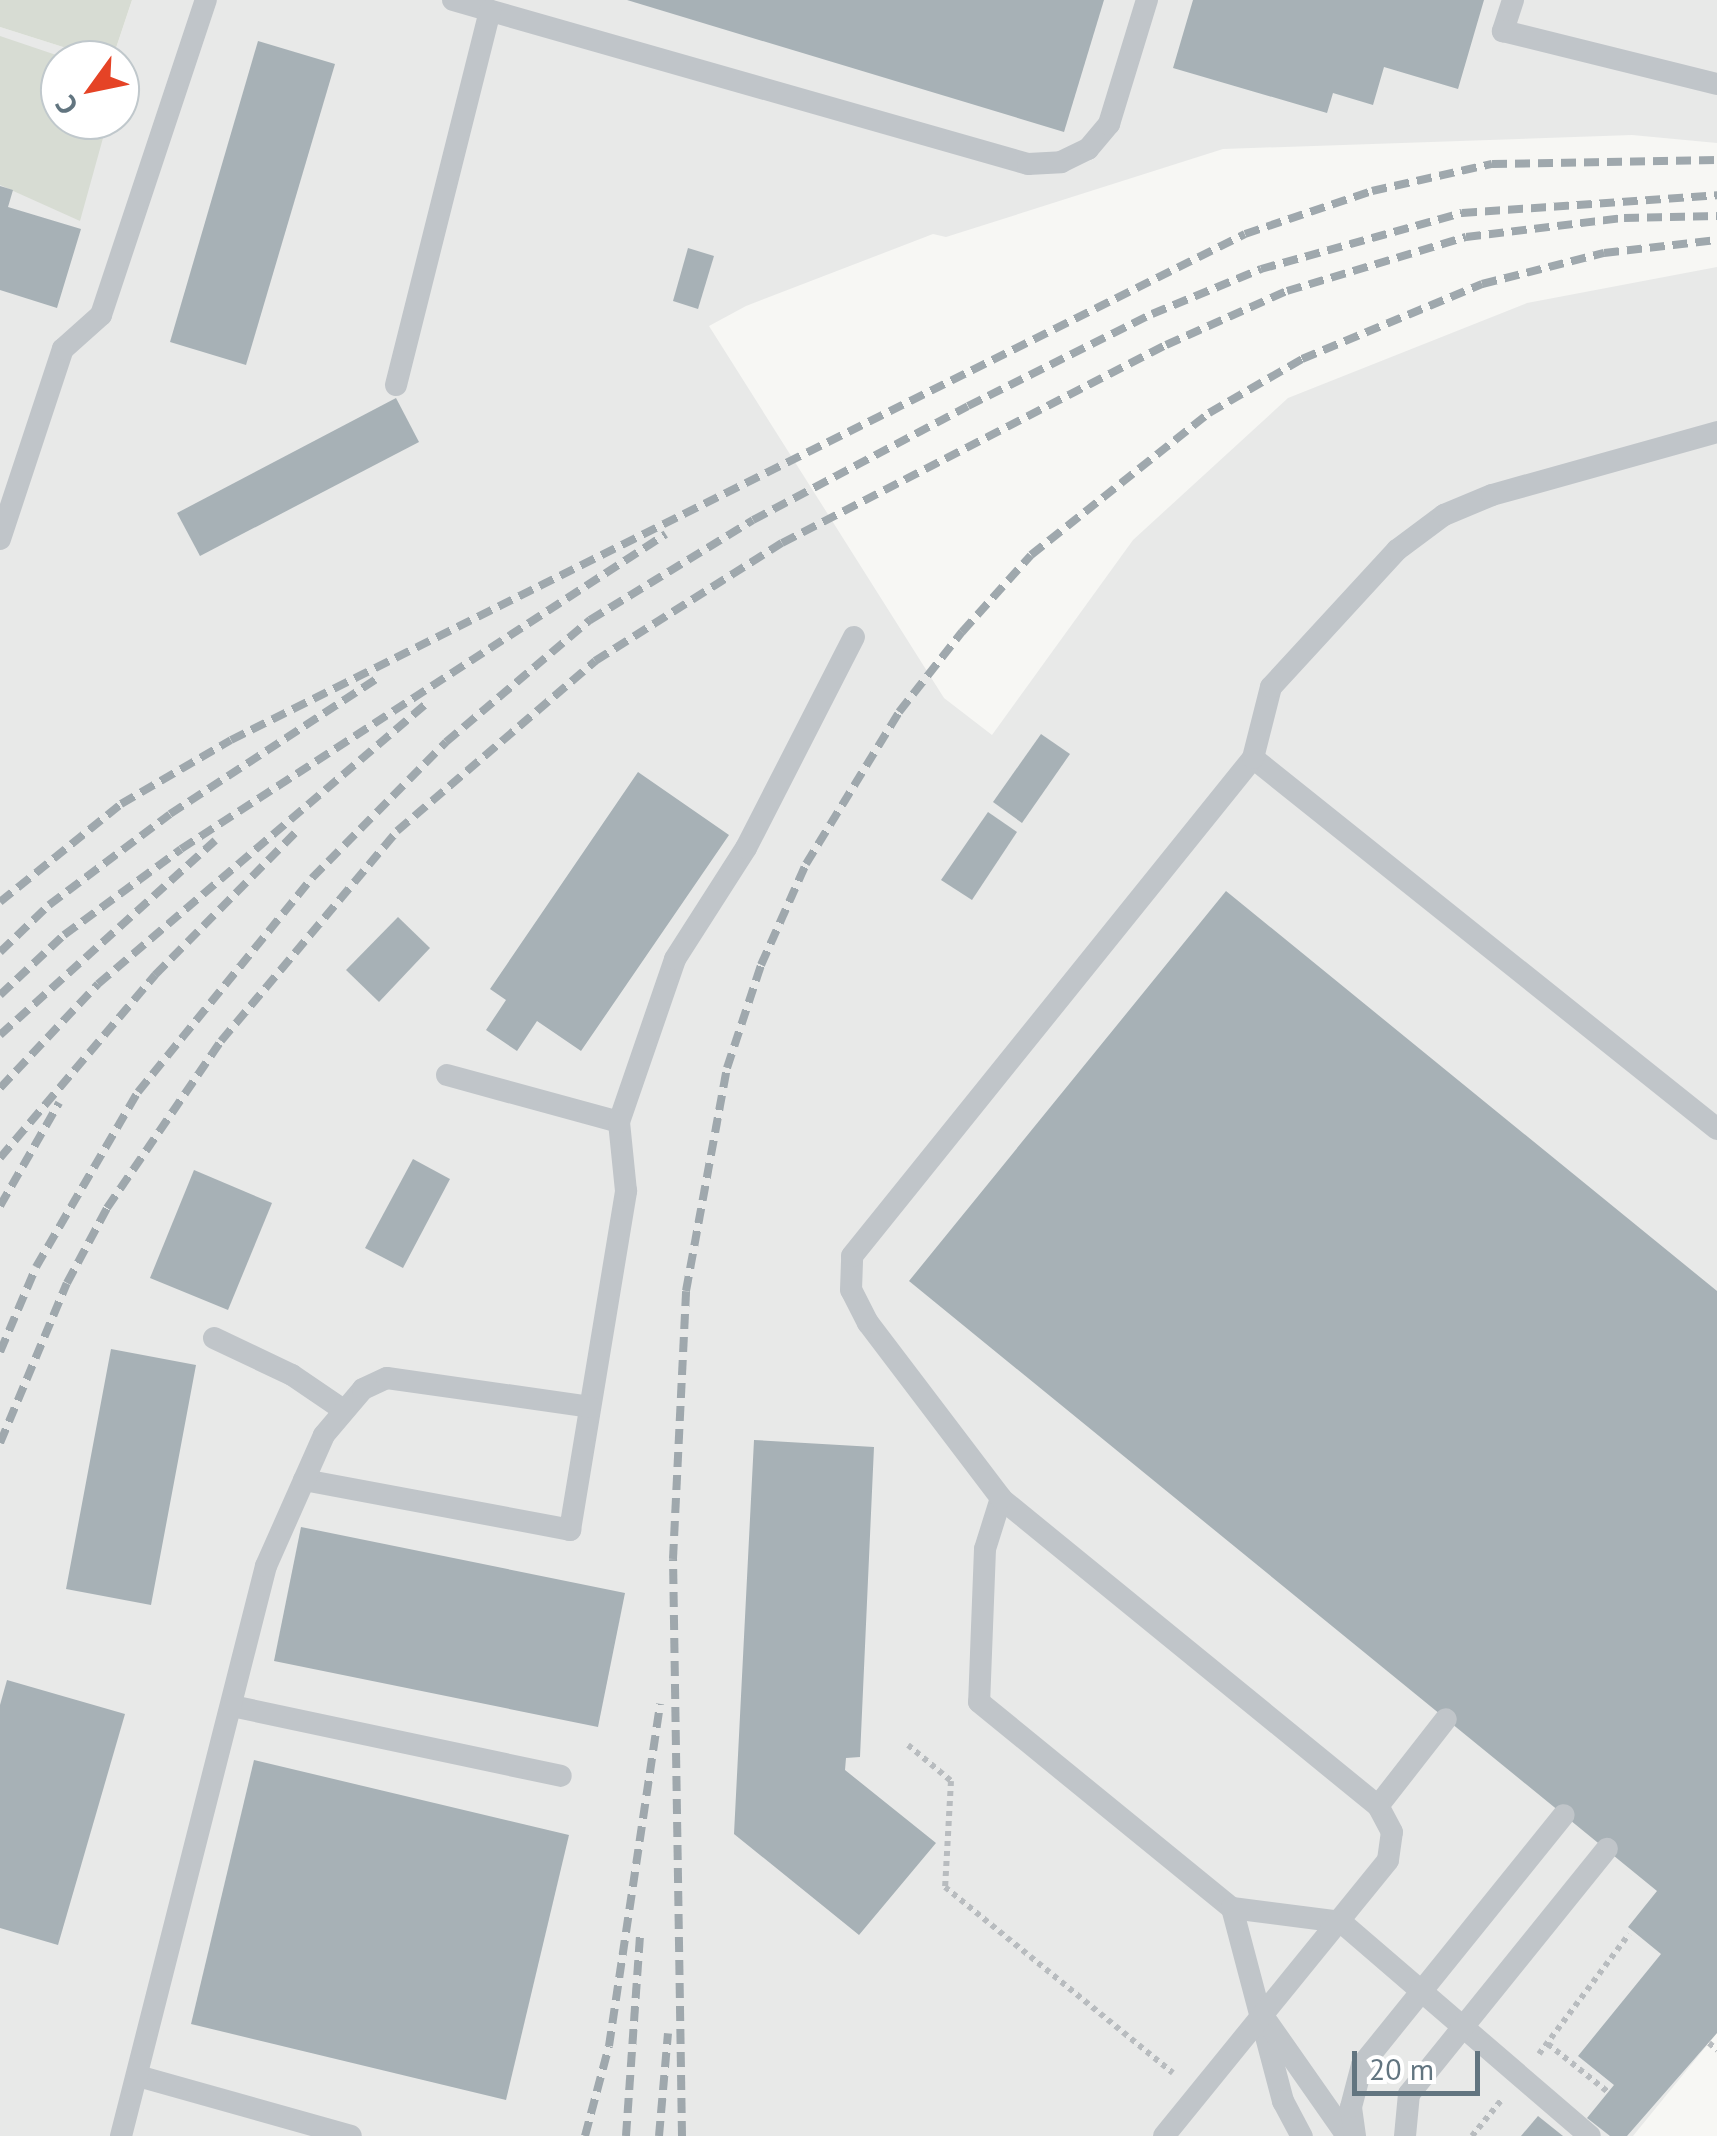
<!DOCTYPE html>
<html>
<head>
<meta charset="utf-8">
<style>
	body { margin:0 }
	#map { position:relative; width:1717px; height:2136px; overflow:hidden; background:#f7f7f4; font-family:"PT Sans",sans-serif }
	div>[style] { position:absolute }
	.built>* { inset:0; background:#e8e9e8 }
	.green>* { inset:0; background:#d7dcd3 }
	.building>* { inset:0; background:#a7b1b6 }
	.path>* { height:6px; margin-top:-3px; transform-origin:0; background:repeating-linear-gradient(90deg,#b8bcbf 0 5px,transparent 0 10px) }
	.lane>* { height:22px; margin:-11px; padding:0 11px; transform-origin:11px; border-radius:11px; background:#c0c5c9 }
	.rail>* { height:8px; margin-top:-4px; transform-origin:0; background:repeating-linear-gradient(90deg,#9fa8ad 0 15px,transparent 0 23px) }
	span { translate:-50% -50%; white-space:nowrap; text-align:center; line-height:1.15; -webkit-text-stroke:10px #fff; paint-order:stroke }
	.north { position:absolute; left:40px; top:40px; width:100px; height:100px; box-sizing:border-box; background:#fff; border:2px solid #c0c8cc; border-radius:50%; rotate:237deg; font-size:28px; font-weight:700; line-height:40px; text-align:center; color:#627580 }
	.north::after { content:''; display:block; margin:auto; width:35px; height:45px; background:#e54326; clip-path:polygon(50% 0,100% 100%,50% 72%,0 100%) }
	.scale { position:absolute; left:1352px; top:2051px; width:128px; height:45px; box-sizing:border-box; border:5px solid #627580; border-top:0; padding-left:12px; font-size:30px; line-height:35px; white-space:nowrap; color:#627580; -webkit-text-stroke:8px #fff; paint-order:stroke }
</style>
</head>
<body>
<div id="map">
	<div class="built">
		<div style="clip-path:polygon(132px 0,1717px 0,1717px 143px,1632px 135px,1223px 149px,946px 237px,933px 234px,746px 306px,709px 326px,944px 698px,992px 735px,1133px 540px,1288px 398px,1527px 303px,1717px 267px,1717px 2033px,1633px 2136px,0 2136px,0 27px,104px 60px,60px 60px,60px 120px,120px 120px,120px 60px,112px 60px)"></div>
	</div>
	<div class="green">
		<div style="clip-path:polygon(0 0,132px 0,112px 60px,104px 60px,0 27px)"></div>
		<div style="clip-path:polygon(0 36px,71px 60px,60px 60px,60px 120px,108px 120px,80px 221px,0 185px)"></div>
	</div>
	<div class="building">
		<div style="clip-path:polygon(627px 0,1104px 0,1064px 132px)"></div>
		<div style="clip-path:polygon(1193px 0,1484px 0,1458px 89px,1384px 67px,1373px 105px,1333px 93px,1327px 113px,1173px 68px)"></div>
		<div style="clip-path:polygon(258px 41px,335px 64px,246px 365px,170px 342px)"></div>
		<div style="clip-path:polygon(0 186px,13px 190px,8px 207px,81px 229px,57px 308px,0 290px)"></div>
		<div style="clip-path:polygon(688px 248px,714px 256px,698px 309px,673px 301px)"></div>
		<div style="clip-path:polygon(396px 398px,419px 442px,200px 556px,177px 513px)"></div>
		<div style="clip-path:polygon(1041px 734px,1070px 754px,1022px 823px,993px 802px)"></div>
		<div style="clip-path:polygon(638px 772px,729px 835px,581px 1051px,537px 1021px,517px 1051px,486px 1030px,506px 1000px,490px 989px)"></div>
		<div style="clip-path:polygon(988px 812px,1017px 832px,972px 900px,941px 880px)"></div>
		<div style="clip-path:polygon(1226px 891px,1717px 1291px,1717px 2033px,1627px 2136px,1610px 2136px,1587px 2118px,1614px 2085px,1578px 2056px,1661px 1954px,1628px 1927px,1657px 1891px,909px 1281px)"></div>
		<div style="clip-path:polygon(398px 917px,430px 948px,379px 1002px,346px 970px)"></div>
		<div style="clip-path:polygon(413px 1159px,450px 1179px,403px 1268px,365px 1248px)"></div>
		<div style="clip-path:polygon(194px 1170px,272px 1203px,228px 1310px,150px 1278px)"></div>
		<div style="clip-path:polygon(111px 1349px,196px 1365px,151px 1605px,66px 1589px)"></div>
		<div style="clip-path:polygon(754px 1440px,874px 1447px,860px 1757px,846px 1758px,845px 1770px,936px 1843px,859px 1935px,734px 1834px)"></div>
		<div style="clip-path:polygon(301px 1527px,625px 1593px,598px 1727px,274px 1661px)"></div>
		<div style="clip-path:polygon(7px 1680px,125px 1714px,58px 1945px,0 1928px,0 1705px)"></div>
		<div style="clip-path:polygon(254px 1760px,569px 1835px,506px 2100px,191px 2024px)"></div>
		<div style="clip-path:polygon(1538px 2116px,1563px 2136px,1521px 2136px)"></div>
	</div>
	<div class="path">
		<div style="left:908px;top:1745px;width:56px;rotate:39.9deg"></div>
		<div style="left:951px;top:1781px;width:106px;rotate:93.2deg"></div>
		<div style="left:945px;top:1887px;width:294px;rotate:39.2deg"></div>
		<div style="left:1709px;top:2043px;width:11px;rotate:41deg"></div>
		<div style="left:1548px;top:2044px;width:77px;rotate:38.7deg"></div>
		<div style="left:1539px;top:2054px;width:150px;rotate:-53.1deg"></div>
		<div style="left:1472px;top:2136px;width:49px;rotate:-50.8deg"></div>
	</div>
	<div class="lane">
		<div style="left:453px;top:0;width:598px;rotate:15.92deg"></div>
		<div style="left:1028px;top:164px;width:33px;rotate:-3deg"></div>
		<div style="left:1061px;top:162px;width:30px;rotate:-26deg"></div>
		<div style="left:1088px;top:149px;width:33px;rotate:-50deg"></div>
		<div style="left:1109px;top:124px;width:130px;rotate:-73deg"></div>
		<div style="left:1513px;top:0;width:33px;rotate:108deg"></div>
		<div style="left:1503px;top:31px;width:220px;rotate:13.9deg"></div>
		<div style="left:396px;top:385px;width:386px;rotate:-75.9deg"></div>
		<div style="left:0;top:539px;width:200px;rotate:-71.7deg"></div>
		<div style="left:63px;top:349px;width:51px;rotate:-41.8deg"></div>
		<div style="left:101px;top:315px;width:332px;rotate:-71.6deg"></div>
		<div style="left:1253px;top:758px;width:594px;rotate:38.64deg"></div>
		<div style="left:447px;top:1075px;width:178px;rotate:15.3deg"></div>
		<div style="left:214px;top:1338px;width:86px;rotate:25.4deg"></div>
		<div style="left:292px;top:1375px;width:60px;rotate:34.2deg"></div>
		<div style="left:304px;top:1480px;width:271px;rotate:10.6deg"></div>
		<div style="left:570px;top:1530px;width:344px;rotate:-80.6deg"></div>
		<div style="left:626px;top:1191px;width:69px;rotate:-95.8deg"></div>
		<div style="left:619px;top:1122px;width:172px;rotate:-71deg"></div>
		<div style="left:675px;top:959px;width:132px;rotate:-57.4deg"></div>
		<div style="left:746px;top:848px;width:237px;rotate:-62.9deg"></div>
		<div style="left:1001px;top:1498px;width:53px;rotate:107.4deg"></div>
		<div style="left:985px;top:1549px;width:153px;rotate:92.2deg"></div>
		<div style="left:979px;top:1702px;width:326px;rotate:39.2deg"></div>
		<div style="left:1232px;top:1908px;width:200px;rotate:75.2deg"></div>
		<div style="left:1283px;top:2101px;width:40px;rotate:62deg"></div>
		<div style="left:232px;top:1706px;width:336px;rotate:12deg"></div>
		<div style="left:1378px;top:1806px;width:110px;rotate:-52deg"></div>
		<div style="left:1232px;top:1908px;width:110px;rotate:7.3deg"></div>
		<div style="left:1341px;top:1922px;width:328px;rotate:40.7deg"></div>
		<div style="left:1268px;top:2023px;width:138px;rotate:55deg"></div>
		<div style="left:138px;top:2076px;width:221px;rotate:15.7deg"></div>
		<div style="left:121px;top:2136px;width:588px;rotate:-75.73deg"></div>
		<div style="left:266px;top:1566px;width:143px;rotate:-66.1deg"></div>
		<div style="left:324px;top:1435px;width:60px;rotate:-49.7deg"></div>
		<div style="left:363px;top:1389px;width:26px;rotate:-25deg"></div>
		<div style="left:387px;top:1378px;width:205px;rotate:8.1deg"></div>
		<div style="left:1164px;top:2136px;width:355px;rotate:-50.9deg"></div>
		<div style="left:1388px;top:1860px;width:28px;rotate:-82deg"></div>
		<div style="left:1392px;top:1832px;width:30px;rotate:-118deg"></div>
		<div style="left:1378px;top:1806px;width:487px;rotate:-140.8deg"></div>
		<div style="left:1001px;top:1498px;width:220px;rotate:-127.2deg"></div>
		<div style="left:868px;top:1323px;width:37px;rotate:-117deg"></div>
		<div style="left:851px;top:1290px;width:34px;rotate:-88deg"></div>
		<div style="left:852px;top:1256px;width:639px;rotate:-51.16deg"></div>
		<div style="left:1253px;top:758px;width:73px;rotate:-75.8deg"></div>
		<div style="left:1271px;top:687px;width:186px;rotate:-47.4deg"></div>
		<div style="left:1397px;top:550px;width:59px;rotate:-36.7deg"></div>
		<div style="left:1444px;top:515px;width:52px;rotate:-22.6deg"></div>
		<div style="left:1492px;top:495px;width:234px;rotate:-15.6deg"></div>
		<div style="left:1355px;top:2136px;width:29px;rotate:-98deg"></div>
		<div style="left:1351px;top:2107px;width:43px;rotate:-75.3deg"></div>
		<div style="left:1362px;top:2065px;width:321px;rotate:-51.1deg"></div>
		<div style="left:1405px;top:2136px;width:42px;rotate:-84.6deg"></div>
		<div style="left:1409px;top:2094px;width:315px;rotate:-51.1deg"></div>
	</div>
	<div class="rail">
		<div style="left:0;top:902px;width:156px;rotate:-39deg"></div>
		<div style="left:121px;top:804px;width:127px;rotate:-30.2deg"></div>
		<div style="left:231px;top:740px;width:1133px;rotate:-26.52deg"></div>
		<div style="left:1245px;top:234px;width:134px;rotate:-18.7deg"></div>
		<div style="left:1372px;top:191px;width:123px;rotate:-12.7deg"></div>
		<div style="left:1492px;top:164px;width:225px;rotate:-1deg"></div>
		<div style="left:0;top:952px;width:68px;rotate:-43.8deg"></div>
		<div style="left:49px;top:905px;width:151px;rotate:-36.9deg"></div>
		<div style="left:170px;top:814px;width:250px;rotate:-33.2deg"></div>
		<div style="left:0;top:995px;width:88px;rotate:-43.2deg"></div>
		<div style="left:64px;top:935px;width:145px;rotate:-36.3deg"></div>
		<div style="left:181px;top:849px;width:578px;rotate:-33deg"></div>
		<div style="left:0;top:1035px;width:290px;rotate:-42.1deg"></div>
		<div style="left:0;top:1088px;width:143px;rotate:-46.7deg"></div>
		<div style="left:98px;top:984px;width:434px;rotate:-40.5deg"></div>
		<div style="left:0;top:1158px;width:240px;rotate:-49.7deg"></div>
		<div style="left:155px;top:975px;width:202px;rotate:-45.4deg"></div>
		<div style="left:0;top:1206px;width:119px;rotate:-60.2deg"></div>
		<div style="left:0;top:1352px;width:92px;rotate:-67deg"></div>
		<div style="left:36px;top:1267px;width:203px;rotate:-59.8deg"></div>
		<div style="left:138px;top:1092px;width:276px;rotate:-50.9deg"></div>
		<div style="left:312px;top:878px;width:191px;rotate:-45.4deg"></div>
		<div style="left:446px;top:742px;width:189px;rotate:-40.3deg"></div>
		<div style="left:590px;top:620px;width:191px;rotate:-31.5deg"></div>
		<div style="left:753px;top:520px;width:243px;rotate:-27.9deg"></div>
		<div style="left:968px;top:406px;width:206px;rotate:-26.6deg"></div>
		<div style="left:1152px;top:314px;width:118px;rotate:-22.4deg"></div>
		<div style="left:1261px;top:269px;width:209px;rotate:-15.6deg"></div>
		<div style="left:1462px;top:213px;width:256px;rotate:-4deg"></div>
		<div style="left:0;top:1443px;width:173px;rotate:-67.3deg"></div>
		<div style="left:67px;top:1283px;width:85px;rotate:-61.9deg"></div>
		<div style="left:107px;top:1208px;width:202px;rotate:-55.7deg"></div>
		<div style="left:221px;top:1041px;width:274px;rotate:-50deg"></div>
		<div style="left:397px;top:831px;width:261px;rotate:-40.6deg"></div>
		<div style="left:595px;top:661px;width:221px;rotate:-32.3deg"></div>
		<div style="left:782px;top:543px;width:432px;rotate:-27.3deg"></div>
		<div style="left:1166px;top:345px;width:133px;rotate:-24.1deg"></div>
		<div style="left:1287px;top:291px;width:187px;rotate:-16.8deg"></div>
		<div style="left:1466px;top:237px;width:159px;rotate:-6.9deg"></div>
		<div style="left:1624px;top:218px;width:93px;rotate:-1.2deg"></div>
		<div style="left:585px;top:2136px;width:93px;rotate:-75.1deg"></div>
		<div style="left:609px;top:2046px;width:346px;rotate:-81.5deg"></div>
		<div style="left:626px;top:2136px;width:200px;rotate:-86deg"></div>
		<div style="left:659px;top:2136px;width:103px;rotate:-85deg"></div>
		<div style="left:682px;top:2136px;width:577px;rotate:-90.89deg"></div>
		<div style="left:673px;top:1559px;width:268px;rotate:-87.2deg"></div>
		<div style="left:686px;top:1291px;width:227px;rotate:-79.6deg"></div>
		<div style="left:727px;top:1068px;width:108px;rotate:-71.7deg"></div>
		<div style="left:761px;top:965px;width:111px;rotate:-66deg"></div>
		<div style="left:806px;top:864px;width:178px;rotate:-58.5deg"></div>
		<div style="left:899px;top:712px;width:102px;rotate:-51.8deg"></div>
		<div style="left:962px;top:632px;width:103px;rotate:-48.1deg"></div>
		<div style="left:1031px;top:555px;width:228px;rotate:-38.6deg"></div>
		<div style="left:1209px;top:413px;width:108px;rotate:-30.1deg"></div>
		<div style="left:1302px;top:359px;width:195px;rotate:-22.6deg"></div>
		<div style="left:1482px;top:284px;width:126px;rotate:-14.3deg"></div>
		<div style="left:1604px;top:253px;width:114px;rotate:-6.6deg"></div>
	</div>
	<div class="north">С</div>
	<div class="scale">20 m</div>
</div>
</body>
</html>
